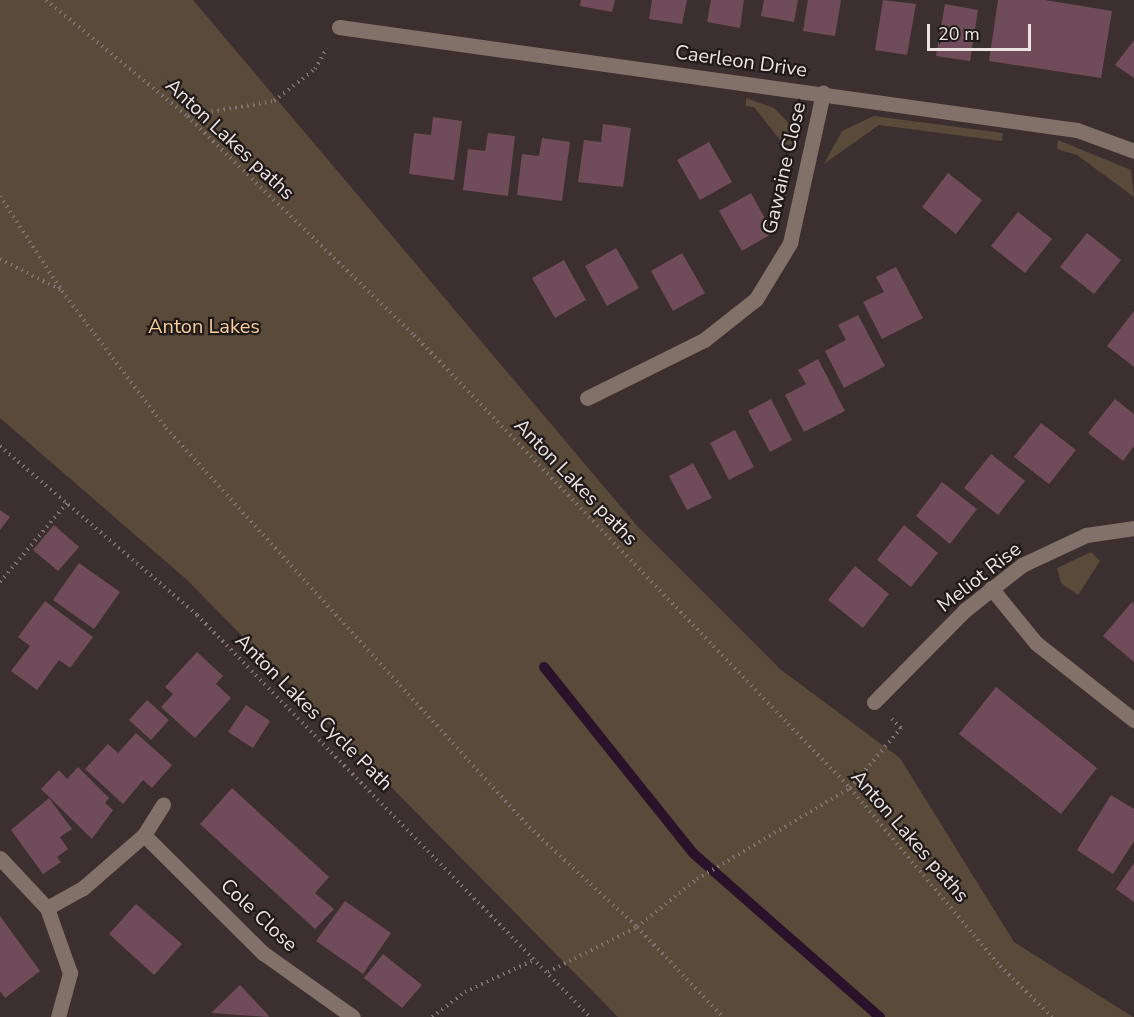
<!DOCTYPE html>
<html>
<head>
<meta charset="utf-8">
<style>
	body { margin:0 }
	#map { position:relative; width:1134px; height:1017px; overflow:hidden; background:#3c2f2f; font-family:"Nunito Sans",sans-serif }
	div>[style] { position:absolute }
	.green>* { inset:0; background:#594a39 }
	.stream>* { height:10px; margin:-5px; padding:0 5px; transform-origin:5px; border-radius:5px; background:#2a132a }
	.building>* { inset:0; background:#704c5a }
	.path>* { height:4px; margin-top:-2px; transform-origin:0; background:repeating-linear-gradient(90deg,#7f7474 0 1.5px,transparent 0 6px) }
	.minor>* { height:15px; margin:-7.5px; padding:0 7.5px; transform-origin:7.5px; border-radius:7.5px; background:#827169 }
	span { translate:-50% -50%; white-space:nowrap; text-align:center; line-height:1.15; -webkit-text-stroke:4.5px #1f1919; paint-order:stroke }
	.street-label { font-size:20px; color:#ece4e3 }
	.park-label { font-size:20px; color:#face9a }
	.scale { position:absolute; left:927px; top:24px; width:104px; height:27px; box-sizing:border-box; border:3px solid #ece4e3; border-top:0; padding-left:8px; font-size:18px; line-height:21px; white-space:nowrap; color:#ece4e3; -webkit-text-stroke:4px #1f1919; paint-order:stroke }
</style>
</head>
<body>
<div id="map">
	<div class="green">
		<div style="clip-path:polygon(0 0,193px 0,638px 527px,780px 669px,900px 758px,1014px 942px,1133px 1017px,618px 1017px,186px 579px,0 418px)"></div>
		<div style="clip-path:polygon(746px 98px,774px 108px,787px 121px,796px 144px,784px 145px,754px 107px,746px 106px)"></div>
		<div style="clip-path:polygon(874px 116px,1003px 133px,1002px 141px,879px 125px,824px 164px,842px 131px)"></div>
		<div style="clip-path:polygon(1058px 140px,1131px 170px,1134px 197px,1077px 155px,1057px 149px)"></div>
		<div style="clip-path:polygon(1091px 552px,1100px 561px,1078px 595px,1061px 583px,1057px 568px)"></div>
	</div>
	<div class="stream">
		<div style="left:544px;top:667px;width:238px;rotate:51.3deg"></div>
		<div style="left:693px;top:853px;width:249px;rotate:41.3deg"></div>
	</div>
	<div class="building">
		<div style="clip-path:polygon(581px 0,615px 0,612px 12px,580px 6px)"></div>
		<div style="clip-path:polygon(652px 0,687px 0,682px 24px,649px 19px)"></div>
		<div style="clip-path:polygon(711px 0,744px 0,740px 28px,707px 22px)"></div>
		<div style="clip-path:polygon(764px 0,798px 0,794px 22px,761px 16px)"></div>
		<div style="clip-path:polygon(808px 0,841px 0,835px 36px,803px 31px)"></div>
		<div style="clip-path:polygon(883px 0,916px 4px,907px 55px,875px 50px)"></div>
		<div style="clip-path:polygon(998px 0,1045px 0,1112px 11px,1101px 78px,989px 61px)"></div>
		<div style="clip-path:polygon(945px 4px,978px 10px,970px 61px,936px 56px)"></div>
		<div style="clip-path:polygon(1134px 40px,1134px 78px,1115px 65px)"></div>
		<div style="clip-path:polygon(433px 117px,462px 121px,454px 180px,409px 174px,414px 133px,431px 135px)"></div>
		<div style="clip-path:polygon(603px 124px,631px 128px,623px 187px,578px 182px,584px 140px,601px 142px)"></div>
		<div style="clip-path:polygon(488px 133px,515px 136px,508px 196px,463px 190px,468px 149px,485px 151px)"></div>
		<div style="clip-path:polygon(542px 138px,570px 142px,562px 201px,517px 195px,522px 154px,539px 156px)"></div>
		<div style="clip-path:polygon(709px 142px,732px 182px,700px 200px,677px 160px)"></div>
		<div style="clip-path:polygon(948px 173px,982px 200px,956px 234px,922px 207px)"></div>
		<div style="clip-path:polygon(751px 193px,773px 233px,742px 251px,719px 211px)"></div>
		<div style="clip-path:polygon(1018px 212px,1052px 239px,1025px 273px,991px 246px)"></div>
		<div style="clip-path:polygon(1087px 233px,1121px 260px,1094px 294px,1060px 267px)"></div>
		<div style="clip-path:polygon(616px 248px,639px 288px,607px 306px,585px 266px)"></div>
		<div style="clip-path:polygon(682px 253px,705px 293px,673px 311px,651px 271px)"></div>
		<div style="clip-path:polygon(564px 260px,586px 300px,555px 318px,532px 278px)"></div>
		<div style="clip-path:polygon(896px 267px,923px 318px,882px 339px,863px 302px,884px 292px,876px 277px)"></div>
		<div style="clip-path:polygon(1134px 311px,1134px 367px,1107px 346px)"></div>
		<div style="clip-path:polygon(858px 315px,885px 366px,844px 388px,825px 351px,846px 340px,838px 325px)"></div>
		<div style="clip-path:polygon(818px 359px,845px 411px,804px 432px,785px 395px,806px 384px,798px 370px)"></div>
		<div style="clip-path:polygon(771px 399px,792px 440px,770px 452px,748px 411px)"></div>
		<div style="clip-path:polygon(1115px 399px,1134px 414px,1134px 446px,1123px 461px,1088px 433px)"></div>
		<div style="clip-path:polygon(1041px 423px,1076px 450px,1049px 484px,1014px 457px)"></div>
		<div style="clip-path:polygon(735px 430px,754px 467px,729px 480px,710px 443px)"></div>
		<div style="clip-path:polygon(991px 454px,1025px 481px,998px 515px,964px 488px)"></div>
		<div style="clip-path:polygon(693px 463px,712px 498px,687px 510px,669px 476px)"></div>
		<div style="clip-path:polygon(942px 482px,977px 509px,950px 544px,916px 516px)"></div>
		<div style="clip-path:polygon(0 510px,10px 517px,0 530px)"></div>
		<div style="clip-path:polygon(54px 525px,79px 547px,58px 571px,33px 550px)"></div>
		<div style="clip-path:polygon(904px 525px,938px 553px,911px 587px,877px 560px)"></div>
		<div style="clip-path:polygon(79px 563px,120px 592px,94px 629px,53px 600px)"></div>
		<div style="clip-path:polygon(855px 566px,889px 594px,863px 628px,828px 600px)"></div>
		<div style="clip-path:polygon(45px 601px,93px 637px,70px 668px,59px 660px,37px 690px,11px 671px,30px 646px,18px 637px)"></div>
		<div style="clip-path:polygon(1132px 602px,1134px 604px,1134px 662px,1103px 636px)"></div>
		<div style="clip-path:polygon(197px 652px,223px 676px,216px 684px,231px 698px,195px 738px,161px 707px,173px 694px,165px 687px)"></div>
		<div style="clip-path:polygon(996px 687px,1097px 768px,1061px 814px,959px 734px)"></div>
		<div style="clip-path:polygon(147px 700px,169px 720px,151px 740px,129px 720px)"></div>
		<div style="clip-path:polygon(246px 705px,270px 721px,253px 748px,228px 732px)"></div>
		<div style="clip-path:polygon(136px 733px,172px 765px,152px 788px,143px 780px,123px 804px,85px 769px,108px 744px,118px 753px)"></div>
		<div style="clip-path:polygon(78px 767px,109px 798px,105px 803px,113px 810px,92px 839px,41px 789px,59px 770px,67px 779px)"></div>
		<div style="clip-path:polygon(232px 788px,329px 877px,315px 893px,334px 909px,315px 929px,200px 824px)"></div>
		<div style="clip-path:polygon(1111px 795px,1134px 809px,1134px 841px,1113px 874px,1077px 850px)"></div>
		<div style="clip-path:polygon(49px 798px,72px 829px,60px 837px,68px 849px,57px 857px,61px 862px,43px 874px,11px 830px)"></div>
		<div style="clip-path:polygon(1134px 863px,1134px 902px,1116px 889px)"></div>
		<div style="clip-path:polygon(345px 901px,391px 933px,363px 974px,316px 941px)"></div>
		<div style="clip-path:polygon(136px 904px,182px 944px,154px 975px,109px 934px)"></div>
		<div style="clip-path:polygon(0 916px,40px 971px,5px 998px,0 991px)"></div>
		<div style="clip-path:polygon(383px 954px,422px 985px,402px 1008px,364px 978px)"></div>
		<div style="clip-path:polygon(240px 985px,269px 1016px,268px 1017px,211px 1013px)"></div>
	</div>
	<div class="path">
		<div style="left:46px;top:0;width:183px;rotate:39.4deg"></div>
		<div style="left:187px;top:116px;width:315px;rotate:44deg"></div>
		<div style="left:414px;top:335px;width:629px;rotate:46.1deg"></div>
		<div style="left:850px;top:788px;width:233px;rotate:49.9deg"></div>
		<div style="left:1000px;top:966px;width:73px;rotate:44.4deg"></div>
		<div style="left:188px;top:116px;width:87px;rotate:-9.9deg"></div>
		<div style="left:274px;top:101px;width:52px;rotate:-38deg"></div>
		<div style="left:315px;top:69px;width:24px;rotate:-60deg"></div>
		<div style="left:0;top:196px;width:113px;rotate:56.9deg"></div>
		<div style="left:62px;top:291px;width:172px;rotate:52.8deg"></div>
		<div style="left:166px;top:428px;width:539px;rotate:47.7deg"></div>
		<div style="left:529px;top:827px;width:147px;rotate:42.8deg"></div>
		<div style="left:637px;top:927px;width:124px;rotate:46.3deg"></div>
		<div style="left:0;top:259px;width:68px;rotate:26.9deg"></div>
		<div style="left:0;top:446px;width:260px;rotate:40.6deg"></div>
		<div style="left:197px;top:615px;width:562px;rotate:45.65deg"></div>
		<div style="left:0;top:582px;width:104px;rotate:-49.7deg"></div>
		<div style="left:548px;top:972px;width:100px;rotate:-26.8deg"></div>
		<div style="left:637px;top:927px;width:77px;rotate:-38.7deg"></div>
		<div style="left:697px;top:879px;width:178px;rotate:-30.7deg"></div>
		<div style="left:850px;top:788px;width:79px;rotate:-49.6deg"></div>
		<div style="left:901px;top:728px;width:13px;rotate:-135deg"></div>
		<div style="left:432px;top:1017px;width:41px;rotate:-37.1deg"></div>
		<div style="left:465px;top:992px;width:78px;rotate:-24.9deg"></div>
	</div>
	<div class="minor">
		<div style="left:339px;top:27px;width:745px;rotate:7.95deg"></div>
		<div style="left:1077px;top:130px;width:61px;rotate:20.2deg"></div>
		<div style="left:587px;top:398px;width:131px;rotate:-26.4deg"></div>
		<div style="left:704px;top:340px;width:66px;rotate:-38.3deg"></div>
		<div style="left:756px;top:299px;width:66px;rotate:-58.7deg"></div>
		<div style="left:790px;top:243px;width:154px;rotate:-77.6deg"></div>
		<div style="left:991px;top:588px;width:71px;rotate:50.7deg"></div>
		<div style="left:1036px;top:643px;width:125px;rotate:38.2deg"></div>
		<div style="left:874px;top:702px;width:129px;rotate:-45.3deg"></div>
		<div style="left:965px;top:610px;width:73px;rotate:-38.3deg"></div>
		<div style="left:1022px;top:565px;width:71px;rotate:-25.1deg"></div>
		<div style="left:1086px;top:535px;width:49px;rotate:-8.3deg"></div>
		<div style="left:144px;top:835px;width:36px;rotate:-58deg"></div>
		<div style="left:0;top:858px;width:69px;rotate:46.8deg"></div>
		<div style="left:58px;top:1017px;width:46px;rotate:-74.7deg"></div>
		<div style="left:70px;top:973px;width:69px;rotate:-109.5deg"></div>
		<div style="left:47px;top:908px;width:41px;rotate:-29.1deg"></div>
		<div style="left:83px;top:888px;width:81px;rotate:-41deg"></div>
		<div style="left:144px;top:835px;width:168px;rotate:44.8deg"></div>
		<div style="left:263px;top:953px;width:110px;rotate:35.4deg"></div>
	</div>
	<div class="street-label">
		<span style="left:741px;top:61px;rotate:8deg">Caerleon Drive</span>
		<span style="left:230px;top:139px;rotate:43deg">Anton Lakes paths</span>
		<span style="left:784px;top:168px;rotate:-77deg">Gawaine Close</span>
		<span style="left:576px;top:482px;rotate:46deg">Anton Lakes paths</span>
		<span style="left:979px;top:577px;rotate:-38deg">Meliot Rise</span>
		<span style="left:314px;top:712px;rotate:45deg">Anton Lakes Cycle Path</span>
		<span style="left:910px;top:836px;rotate:49deg">Anton Lakes paths</span>
		<span style="left:259px;top:915px;rotate:43deg">Cole Close</span>
	</div>
	<div class="park-label">
		<span style="left:204px;top:326px">Anton Lakes</span>
	</div>
	<div class="scale">20 m</div>
</div>
</body>
</html>
